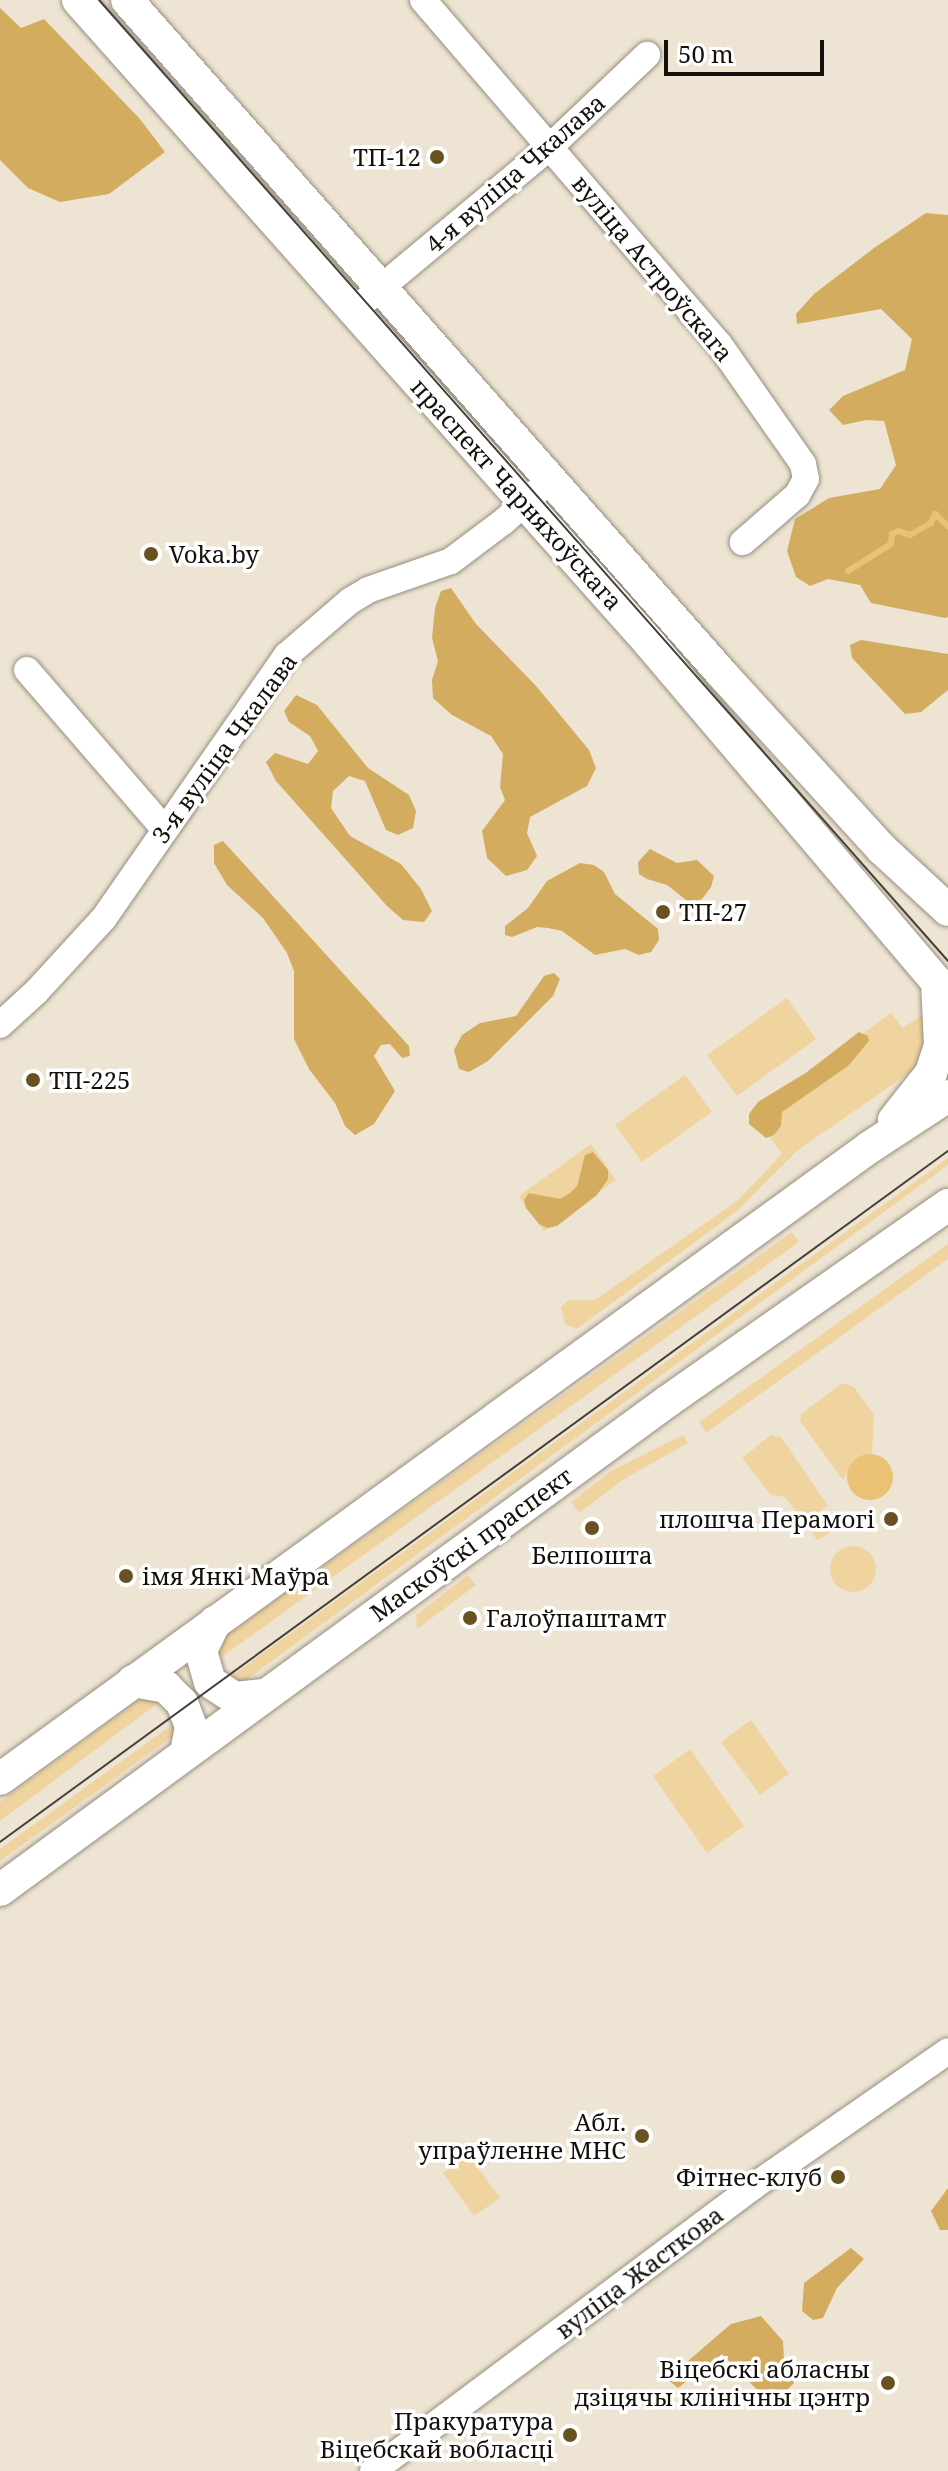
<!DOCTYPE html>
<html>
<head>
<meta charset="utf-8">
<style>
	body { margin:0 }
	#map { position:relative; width:948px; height:2471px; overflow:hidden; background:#ede4d3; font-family:"Noto Serif",serif }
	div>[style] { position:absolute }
	.green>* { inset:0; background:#f0d4a0 }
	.round { border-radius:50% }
	.forest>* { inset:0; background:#d4ac60 }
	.water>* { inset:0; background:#eac275 }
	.stream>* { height:6px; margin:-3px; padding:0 3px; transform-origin:3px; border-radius:3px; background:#eac275 }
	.roads { filter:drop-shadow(0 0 2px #978e7f) drop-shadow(0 0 2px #978e7f) }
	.minor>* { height:26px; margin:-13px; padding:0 13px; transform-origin:13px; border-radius:13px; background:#fff }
	.major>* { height:32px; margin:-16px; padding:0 16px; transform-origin:16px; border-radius:16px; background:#fff }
	.tram>* { height:2px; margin:-1px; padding:0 1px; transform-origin:1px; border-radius:1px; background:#454038 }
	.dots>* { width:22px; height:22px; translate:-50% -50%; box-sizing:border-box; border:4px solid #fff; border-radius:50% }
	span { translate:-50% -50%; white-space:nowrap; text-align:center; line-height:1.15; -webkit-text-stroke:7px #fff; paint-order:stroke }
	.poi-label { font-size:24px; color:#13100b }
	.right { translate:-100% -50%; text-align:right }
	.left { translate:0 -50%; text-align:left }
	.street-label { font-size:24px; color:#13100b }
	.scale { position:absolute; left:664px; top:40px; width:160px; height:36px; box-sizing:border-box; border:4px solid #13100b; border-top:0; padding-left:10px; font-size:24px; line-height:28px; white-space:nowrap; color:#13100b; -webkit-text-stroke:6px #fff; paint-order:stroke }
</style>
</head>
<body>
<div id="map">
	<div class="green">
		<div style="clip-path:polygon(787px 998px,816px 1039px,737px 1096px,707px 1055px)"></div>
		<div style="clip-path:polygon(928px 1011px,924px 1053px,912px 1071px,798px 1150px,737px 1211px,577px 1329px,565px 1324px,561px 1307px,569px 1300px,595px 1300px,737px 1201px,782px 1154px,753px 1114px,891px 1013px,903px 1028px)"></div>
		<div style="clip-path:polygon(685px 1075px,712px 1112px,642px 1162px,615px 1125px)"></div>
		<div style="clip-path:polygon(591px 1144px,616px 1180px,544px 1231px,519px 1196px)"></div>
		<div style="clip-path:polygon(948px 1158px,948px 1165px,242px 1683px,226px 1680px)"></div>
		<div style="clip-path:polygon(792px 1232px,799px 1242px,212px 1664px,224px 1637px)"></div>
		<div style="clip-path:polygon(948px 1244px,948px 1259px,706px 1433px,699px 1422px)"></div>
		<div style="clip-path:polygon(842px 1383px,854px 1387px,874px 1415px,872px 1453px,856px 1458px,843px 1480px,800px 1421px,801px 1414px)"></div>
		<div style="clip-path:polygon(683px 1435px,688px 1443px,624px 1479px,579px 1513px,571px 1502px,611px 1471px)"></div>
		<div style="clip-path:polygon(771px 1435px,781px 1437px,828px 1506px,822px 1509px,831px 1532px,817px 1540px,785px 1497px,771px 1495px,742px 1458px)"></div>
		<div class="round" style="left:830px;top:1546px;width:46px;height:46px"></div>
		<div style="clip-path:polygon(468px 1575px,476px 1585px,417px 1629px,416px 1615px)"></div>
		<div style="clip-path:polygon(145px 1696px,165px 1698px,0 1821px,0 1802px)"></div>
		<div style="clip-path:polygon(180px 1719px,176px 1734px,0 1861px,0 1849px)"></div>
		<div style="clip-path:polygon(751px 1720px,789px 1774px,760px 1795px,721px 1742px)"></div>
		<div style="clip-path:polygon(690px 1749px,744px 1826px,707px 1853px,653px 1776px)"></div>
		<div style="clip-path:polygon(468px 2154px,500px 2198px,474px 2216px,443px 2173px)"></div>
	</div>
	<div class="forest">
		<div style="clip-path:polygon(0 8px,21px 28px,44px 19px,140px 119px,165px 152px,109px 194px,60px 202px,28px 188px,0 160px)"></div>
		<div style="clip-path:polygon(926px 213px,948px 215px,948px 617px,945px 618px,871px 603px,860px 585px,828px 579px,810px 586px,796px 577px,787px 551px,795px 519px,829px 498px,880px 489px,896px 465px,884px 421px,866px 420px,843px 425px,829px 410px,843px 396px,905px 370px,912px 339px,881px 309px,797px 324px,796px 314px,814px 294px,874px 248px)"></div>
		<div style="clip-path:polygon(451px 588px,476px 624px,537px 687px,589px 750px,596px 768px,587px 786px,530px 817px,527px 833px,537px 856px,527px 870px,506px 876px,487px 858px,482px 831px,505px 800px,500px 787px,503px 754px,491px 736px,452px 715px,433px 698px,432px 680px,438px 661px,432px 638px,435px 608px,441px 591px)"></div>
		<div style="clip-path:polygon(861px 640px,948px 654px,948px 690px,921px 712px,905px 714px,852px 658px,850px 645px)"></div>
		<div style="clip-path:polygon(296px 695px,317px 705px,368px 768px,409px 795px,416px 811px,413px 828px,398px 835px,386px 830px,365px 781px,349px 776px,333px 791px,331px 808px,350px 836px,401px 864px,421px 889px,432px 911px,424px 922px,403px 920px,387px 906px,276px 781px,266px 762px,275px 753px,308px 764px,318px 751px,310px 736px,289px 722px,284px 711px)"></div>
		<div style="clip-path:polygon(223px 841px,409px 1046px,410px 1056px,402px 1058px,390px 1044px,381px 1045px,374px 1056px,395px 1091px,374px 1124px,355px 1135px,345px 1126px,335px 1103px,309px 1069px,294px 1039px,294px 971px,287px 953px,263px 918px,227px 885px,214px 863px,214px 845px)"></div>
		<div style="clip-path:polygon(650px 849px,677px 863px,697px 860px,714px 876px,711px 887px,702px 899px,691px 904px,667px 885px,647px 879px,639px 874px,638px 862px)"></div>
		<div style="clip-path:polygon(580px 863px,594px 865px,604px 872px,615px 894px,658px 929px,659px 940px,651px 952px,639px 955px,625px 949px,595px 955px,562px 931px,548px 928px,537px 927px,512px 937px,505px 935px,505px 926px,528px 908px,547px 881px)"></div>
		<div style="clip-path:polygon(554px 973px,560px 979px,553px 996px,488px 1061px,469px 1072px,459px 1069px,454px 1050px,462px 1035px,480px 1023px,516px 1016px,544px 976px)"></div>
		<div style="clip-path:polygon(859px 1032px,868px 1036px,869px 1041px,848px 1066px,782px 1112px,781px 1126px,774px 1135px,766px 1138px,749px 1124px,749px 1114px,758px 1102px,807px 1072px)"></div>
		<div style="clip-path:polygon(593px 1152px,608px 1170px,608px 1179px,597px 1195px,557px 1226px,547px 1228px,539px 1224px,526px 1208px,524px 1200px,529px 1193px,560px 1199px,570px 1193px,577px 1186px,585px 1155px)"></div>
		<div style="clip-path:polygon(948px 2188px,948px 2230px,940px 2230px,931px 2211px)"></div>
		<div style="clip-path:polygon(851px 2248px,864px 2259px,837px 2288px,823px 2318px,813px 2320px,802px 2311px,804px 2283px)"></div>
		<div style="clip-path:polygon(761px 2316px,783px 2341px,784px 2360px,794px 2383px,772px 2405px,722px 2354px,678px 2388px,667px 2379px,731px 2324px)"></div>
	</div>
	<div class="water">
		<div class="round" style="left:847px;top:1454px;width:46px;height:46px"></div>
	</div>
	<div class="stream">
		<div style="left:848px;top:571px;width:51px;rotate:-32.1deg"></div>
		<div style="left:891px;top:544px;width:10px;rotate:-84deg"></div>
		<div style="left:892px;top:534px;width:7px;rotate:-27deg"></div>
		<div style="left:898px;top:531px;width:13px;rotate:18deg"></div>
		<div style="left:910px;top:535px;width:24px;rotate:-30deg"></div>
		<div style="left:931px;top:523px;width:10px;rotate:-66deg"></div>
		<div style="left:935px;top:514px;width:18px;rotate:43deg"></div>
	</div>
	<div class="roads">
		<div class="minor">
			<div style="left:423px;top:0;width:454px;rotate:49.3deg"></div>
			<div style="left:719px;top:344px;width:146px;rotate:55deg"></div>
			<div style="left:803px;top:464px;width:15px;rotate:79deg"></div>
			<div style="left:806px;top:479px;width:18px;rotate:119deg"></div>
			<div style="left:797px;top:495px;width:72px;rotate:139deg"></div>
			<div style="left:353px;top:311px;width:256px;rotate:-39.8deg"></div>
			<div style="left:550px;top:147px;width:134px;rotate:-43.5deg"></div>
			<div style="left:27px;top:670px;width:211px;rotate:49.2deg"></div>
			<div style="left:0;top:1025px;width:49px;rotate:-42.5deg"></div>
			<div style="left:36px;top:992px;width:100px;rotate:-47.4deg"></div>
			<div style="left:104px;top:918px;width:320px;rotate:-55.2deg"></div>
			<div style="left:287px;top:655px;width:83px;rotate:-40.6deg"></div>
			<div style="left:350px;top:601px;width:21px;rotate:-31deg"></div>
			<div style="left:368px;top:590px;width:88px;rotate:-19.3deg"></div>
			<div style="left:451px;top:561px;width:65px;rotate:-36.9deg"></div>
			<div style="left:503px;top:522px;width:63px;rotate:-41.8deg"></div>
			<div style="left:373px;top:2471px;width:476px;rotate:-36.8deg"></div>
			<div style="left:754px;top:2186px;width:236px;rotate:-34.8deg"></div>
		</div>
		<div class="major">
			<div style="left:78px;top:0;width:863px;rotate:48.38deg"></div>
			<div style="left:651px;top:645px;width:459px;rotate:49.7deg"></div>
			<div style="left:127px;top:0;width:900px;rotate:48.56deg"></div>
			<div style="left:723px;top:675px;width:236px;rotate:47.6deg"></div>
			<div style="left:882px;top:849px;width:90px;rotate:42.7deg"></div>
			<div style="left:894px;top:1120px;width:60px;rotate:-51.8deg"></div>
			<div style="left:931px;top:1073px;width:29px;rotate:-72deg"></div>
			<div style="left:940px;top:1045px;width:63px;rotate:-92.7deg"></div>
			<div style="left:215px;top:1622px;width:32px;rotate:116deg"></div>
			<div style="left:201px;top:1651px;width:32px;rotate:74deg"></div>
			<div style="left:210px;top:1682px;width:30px;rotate:33deg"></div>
			<div style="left:235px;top:1698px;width:29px;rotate:-6deg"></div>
			<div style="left:133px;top:1681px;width:34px;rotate:10deg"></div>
			<div style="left:166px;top:1687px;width:23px;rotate:45deg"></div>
			<div style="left:182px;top:1703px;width:26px;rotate:69deg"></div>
			<div style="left:191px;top:1727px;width:26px;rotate:101deg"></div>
			<div style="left:0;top:1779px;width:1075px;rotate:-36deg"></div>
			<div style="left:870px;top:1147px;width:93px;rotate:-33.2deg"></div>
			<div style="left:0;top:1890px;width:828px;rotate:-36.21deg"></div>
			<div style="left:668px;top:1401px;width:342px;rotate:-35deg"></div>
		</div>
	</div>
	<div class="tram">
		<div style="left:99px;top:0;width:1282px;rotate:48.54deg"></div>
		<div style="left:0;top:1842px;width:1173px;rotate:-36.09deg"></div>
	</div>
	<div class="dots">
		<div style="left:437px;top:157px;background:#695222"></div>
		<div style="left:151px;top:554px;background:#695222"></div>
		<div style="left:663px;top:912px;background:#695222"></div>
		<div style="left:33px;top:1080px;background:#695222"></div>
		<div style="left:891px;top:1519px;background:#695222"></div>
		<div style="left:592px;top:1528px;background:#695222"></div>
		<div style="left:126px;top:1576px;background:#695222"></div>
		<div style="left:470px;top:1618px;background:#695222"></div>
		<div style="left:642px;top:2136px;background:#695222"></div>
		<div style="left:838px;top:2177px;background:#695222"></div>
		<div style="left:888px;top:2383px;background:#695222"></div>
		<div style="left:570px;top:2435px;background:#695222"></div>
	</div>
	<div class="poi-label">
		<span class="right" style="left:421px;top:157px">ТП-12</span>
		<span class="left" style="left:169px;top:554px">Voka.by</span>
		<span class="left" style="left:679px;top:912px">ТП-27</span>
		<span class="left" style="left:49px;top:1080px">ТП-225</span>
		<span class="right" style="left:875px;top:1519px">плошча Перамогі</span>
		<span style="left:592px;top:1555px">Белпошта</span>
		<span class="left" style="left:142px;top:1576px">імя Янкі Маўра</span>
		<span class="left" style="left:486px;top:1618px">Галоўпаштамт</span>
		<span class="right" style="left:626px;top:2136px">Абл.<br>упраўленне МНС</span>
		<span class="right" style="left:822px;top:2177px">Фітнес-клуб</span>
		<span class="right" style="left:870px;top:2383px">Віцебскі абласны<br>дзіцячы клінічны цэнтр</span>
		<span class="right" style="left:554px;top:2435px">Пракуратура<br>Віцебскай вобласці</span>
	</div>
	<div class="street-label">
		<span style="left:515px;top:173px;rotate:-41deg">4-я вуліца Чкалава</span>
		<span style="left:653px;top:268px;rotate:50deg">вуліца Астроўскага</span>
		<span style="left:517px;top:494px;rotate:48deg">праспект Чарняхоўскага</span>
		<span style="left:224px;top:748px;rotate:-54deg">3-я вуліца Чкалава</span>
		<span style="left:471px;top:1544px;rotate:-36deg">Маскоўскі праспект</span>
		<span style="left:639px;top:2272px;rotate:-37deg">вуліца Жасткова</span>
	</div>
	<div class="scale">50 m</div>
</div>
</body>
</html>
